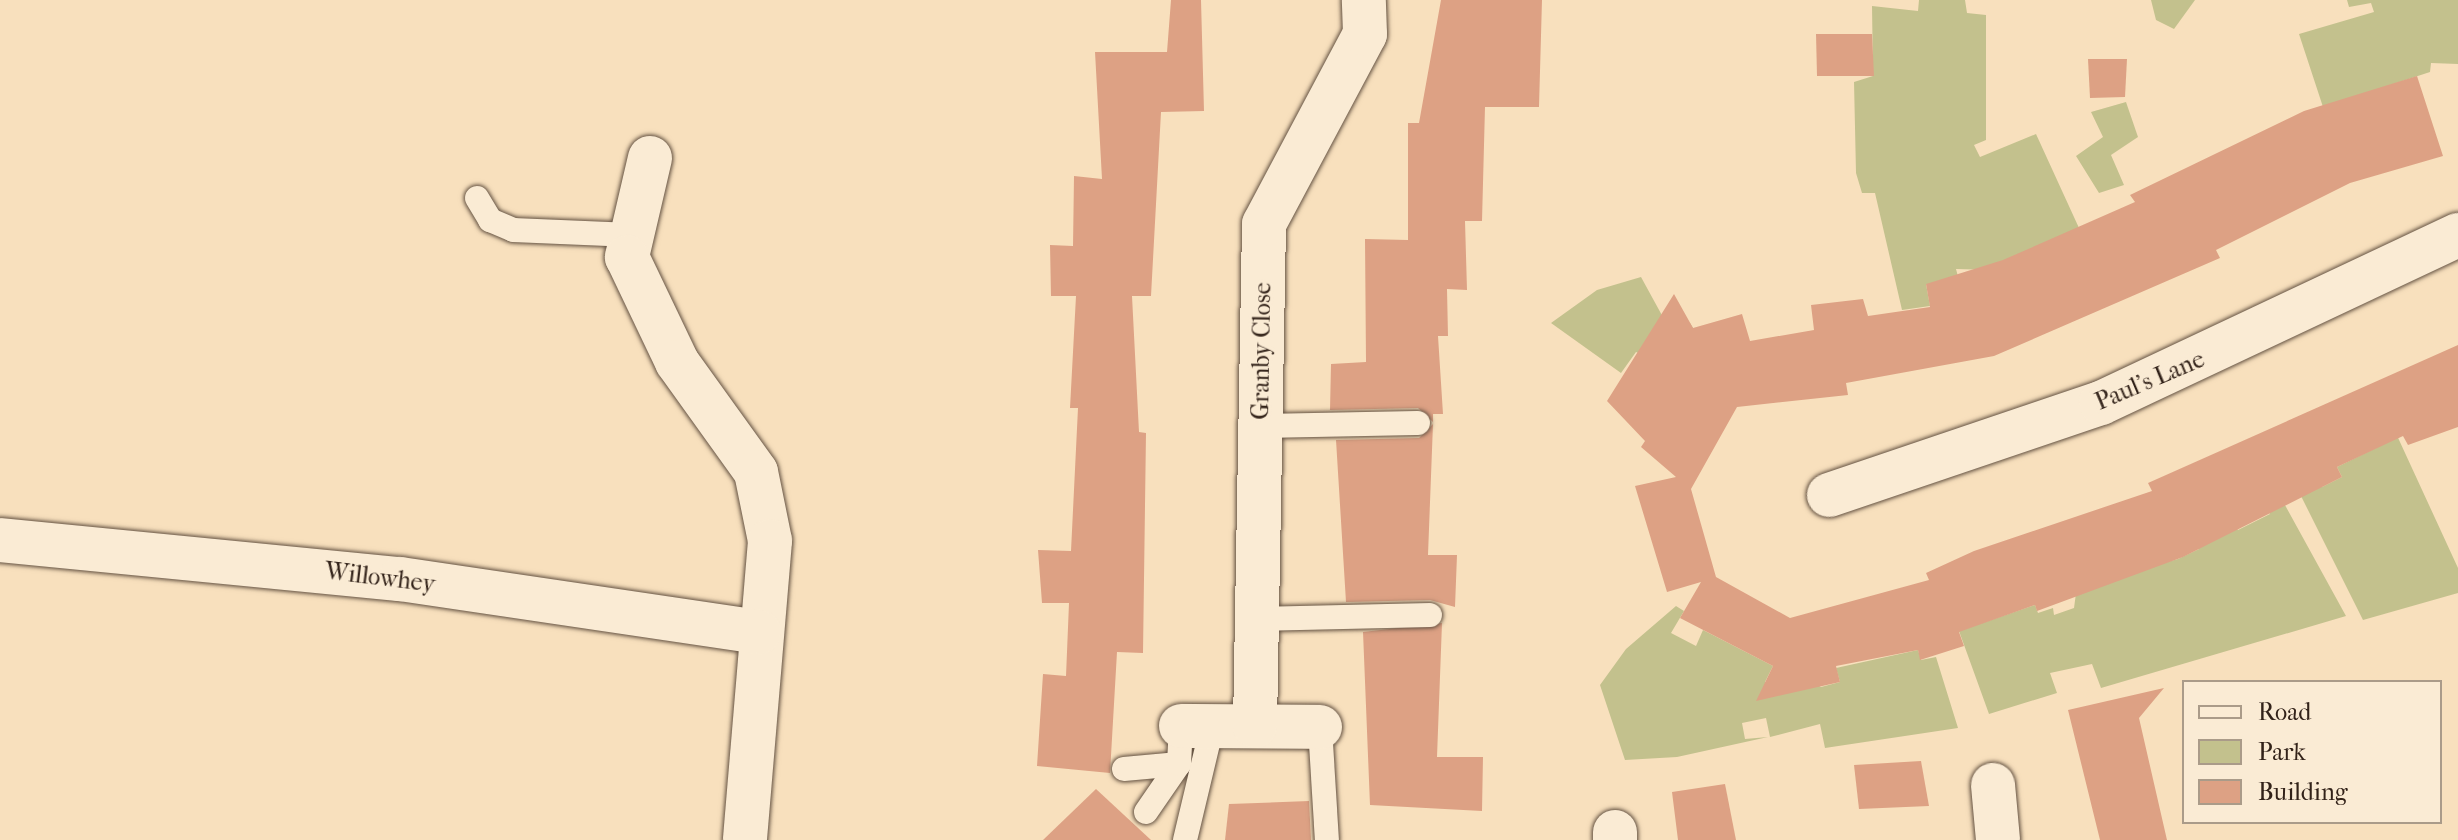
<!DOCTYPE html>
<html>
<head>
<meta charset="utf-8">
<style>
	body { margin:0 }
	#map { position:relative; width:2458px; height:840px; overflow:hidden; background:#f8e0bd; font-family:"IM FELL French Canon",serif }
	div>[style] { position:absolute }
	.green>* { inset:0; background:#c3c18d }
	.building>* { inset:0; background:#dda184 }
	.roads { filter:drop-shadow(0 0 2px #645242) drop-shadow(0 0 2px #645242) }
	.service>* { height:24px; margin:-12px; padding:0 12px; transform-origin:12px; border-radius:12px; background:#faebd4 }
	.minor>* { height:44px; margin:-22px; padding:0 22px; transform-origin:22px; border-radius:22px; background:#faebd4 }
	span { translate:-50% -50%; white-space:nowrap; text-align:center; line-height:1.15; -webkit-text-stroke:6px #faebd4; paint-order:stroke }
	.street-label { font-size:24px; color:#322219 }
	.legend { position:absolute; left:2182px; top:680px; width:260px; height:144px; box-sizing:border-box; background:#faebd4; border:2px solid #aa9b89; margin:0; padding:10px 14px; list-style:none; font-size:24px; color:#322219 }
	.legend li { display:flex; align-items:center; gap:16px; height:40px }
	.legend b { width:40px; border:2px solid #aa9b89 }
</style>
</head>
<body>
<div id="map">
	<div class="green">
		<div style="clip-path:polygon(1919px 0,1965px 0,1967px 13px,1986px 15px,1986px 140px,1974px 145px,1980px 157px,2036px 134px,2079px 228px,2028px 271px,1956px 269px,1961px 288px,1926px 284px,1930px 306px,1902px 310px,1875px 193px,1862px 193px,1856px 173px,1854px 82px,1873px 76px,1872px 6px,1918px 11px)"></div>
		<div style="clip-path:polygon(2151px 0,2195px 0,2174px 29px,2156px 20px)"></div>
		<div style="clip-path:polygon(2347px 0,2458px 0,2458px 64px,2431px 63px,2430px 72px,2323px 107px,2299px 34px,2374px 12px,2371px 3px,2349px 7px)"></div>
		<div style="clip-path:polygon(2126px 102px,2138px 137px,2111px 155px,2124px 185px,2099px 193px,2076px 156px,2103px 137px,2091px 112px)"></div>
		<div style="clip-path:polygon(1641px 277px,1670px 330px,1690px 323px,1733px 394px,1636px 352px,1621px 373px,1551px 323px,1597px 290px)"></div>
		<div style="clip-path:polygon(2388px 416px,2458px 568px,2458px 593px,2363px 620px,2296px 486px,2317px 477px,2322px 487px,2342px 477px,2337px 467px,2384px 444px)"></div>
		<div style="clip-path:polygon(2280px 496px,2346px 616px,2101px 688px,2092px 664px,2050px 673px,2057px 693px,1989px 714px,1959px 631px,2035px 605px,2038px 613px,2053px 608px,2054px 615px,2074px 608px,2077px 586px,2178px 559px,2199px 549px,2193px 537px,2231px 520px,2238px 530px,2270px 514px,2264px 504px)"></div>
		<div style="clip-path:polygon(1676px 606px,1684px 611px,1671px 633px,1696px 646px,1703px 630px,1773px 666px,1765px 682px,1781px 689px,1798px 674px,1821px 687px,1840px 682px,1836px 668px,1918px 650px,1921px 660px,1936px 657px,1958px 728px,1825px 748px,1820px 724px,1770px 737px,1766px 718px,1742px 723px,1745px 739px,1768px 737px,1677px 757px,1625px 760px,1600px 685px,1626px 649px)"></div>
	</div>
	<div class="building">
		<div style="clip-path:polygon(1171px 0,1201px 0,1204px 111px,1161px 112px,1151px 296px,1132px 296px,1139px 432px,1146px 433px,1143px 653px,1117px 652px,1110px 773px,1037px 766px,1043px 674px,1066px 676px,1069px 603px,1042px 603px,1038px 550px,1071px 551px,1078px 408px,1070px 408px,1076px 296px,1051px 296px,1050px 245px,1073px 246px,1074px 176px,1102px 179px,1095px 52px,1167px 52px)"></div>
		<div style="clip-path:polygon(1441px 0,1542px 0,1539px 107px,1485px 107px,1482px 221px,1465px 221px,1467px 290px,1447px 289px,1448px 336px,1438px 336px,1443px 414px,1433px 414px,1433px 422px,1418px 408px,1330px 410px,1331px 364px,1366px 362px,1365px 239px,1408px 240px,1408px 123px,1419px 123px)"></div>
		<div style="clip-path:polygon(1816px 34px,1872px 34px,1874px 76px,1817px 76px)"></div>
		<div style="clip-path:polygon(2088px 59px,2127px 59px,2125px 97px,2090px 98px)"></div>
		<div style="clip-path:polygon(2417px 76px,2443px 156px,2350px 183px,2216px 250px,2220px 258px,1994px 356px,1846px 383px,1848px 395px,1737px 407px,1691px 489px,1716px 577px,1790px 618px,1929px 580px,1926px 573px,1974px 551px,2152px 491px,2148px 483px,2458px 345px,2458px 427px,2408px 445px,2403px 436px,2337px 467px,2342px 477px,2183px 557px,2037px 611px,2035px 605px,1959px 632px,1964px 646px,1920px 660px,1918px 650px,1836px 666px,1840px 682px,1756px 701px,1773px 666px,1680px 618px,1701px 582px,1667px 592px,1635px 486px,1676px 477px,1641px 447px,1645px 441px,1607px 401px,1674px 294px,1693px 328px,1742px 314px,1750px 341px,1814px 330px,1811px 305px,1863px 299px,1868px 316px,1930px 307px,1926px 284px,2003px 260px,2135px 202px,2130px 195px,2304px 111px)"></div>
		<div style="clip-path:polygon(1433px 424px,1428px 555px,1457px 555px,1455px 607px,1430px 600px,1346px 602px,1336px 440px,1419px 438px)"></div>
		<div style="clip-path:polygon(1442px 623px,1437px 757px,1483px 757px,1482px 811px,1370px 805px,1363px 632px)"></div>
		<div style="clip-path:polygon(2164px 688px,2139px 718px,2167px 840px,2100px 840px,2068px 710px)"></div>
		<div style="clip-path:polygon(1921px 761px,1929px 806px,1859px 809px,1854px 765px)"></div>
		<div style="clip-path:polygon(1725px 784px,1736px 840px,1678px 840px,1672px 792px)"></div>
		<div style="clip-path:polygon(1096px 789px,1151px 840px,1043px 840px)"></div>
		<div style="clip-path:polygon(1309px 801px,1311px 840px,1225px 840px,1229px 804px)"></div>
	</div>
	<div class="roads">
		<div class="service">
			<div style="left:477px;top:198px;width:26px;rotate:59deg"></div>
			<div style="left:490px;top:220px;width:25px;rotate:23deg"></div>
			<div style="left:513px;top:230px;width:119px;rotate:2.4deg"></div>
			<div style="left:1261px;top:426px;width:157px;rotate:-1.1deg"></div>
			<div style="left:1257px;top:619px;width:173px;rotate:-1.3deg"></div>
			<div style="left:1320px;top:727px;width:113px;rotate:86.5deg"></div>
			<div style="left:1124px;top:769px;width:55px;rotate:-5.2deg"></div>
			<div style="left:1146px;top:812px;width:58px;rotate:-55.5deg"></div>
			<div style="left:1179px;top:764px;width:38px;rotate:-87deg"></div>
			<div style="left:1185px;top:840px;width:116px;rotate:-76.6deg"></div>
		</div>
		<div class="minor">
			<div style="left:650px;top:158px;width:102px;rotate:103.1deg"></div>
			<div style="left:627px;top:257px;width:116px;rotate:64.5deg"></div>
			<div style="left:677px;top:362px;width:135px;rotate:54.3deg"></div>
			<div style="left:756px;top:472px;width:70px;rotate:78.5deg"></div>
			<div style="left:770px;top:541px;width:300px;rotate:94.8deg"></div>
			<div style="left:1829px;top:495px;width:287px;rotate:-18.7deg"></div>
			<div style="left:2101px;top:403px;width:395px;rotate:-25.2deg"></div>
			<div style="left:0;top:540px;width:402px;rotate:5.6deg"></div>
			<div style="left:400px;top:579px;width:363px;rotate:8.4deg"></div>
			<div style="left:1181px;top:726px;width:139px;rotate:0.4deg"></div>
			<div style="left:1255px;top:726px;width:502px;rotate:-88.97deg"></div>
			<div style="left:1264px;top:224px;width:215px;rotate:-62deg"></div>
			<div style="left:1365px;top:34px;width:34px;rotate:-92deg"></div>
			<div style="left:1993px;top:785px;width:55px;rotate:84.8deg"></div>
			<div style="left:1615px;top:832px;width:8px;rotate:90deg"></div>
		</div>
	</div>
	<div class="street-label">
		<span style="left:1262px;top:351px;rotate:-89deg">Granby Close</span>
		<span style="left:2150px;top:381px;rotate:-23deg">Paul's Lane</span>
		<span style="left:380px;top:578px;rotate:7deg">Willowhey</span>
	</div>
	<ul class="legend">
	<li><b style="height:10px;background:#faebd4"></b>Road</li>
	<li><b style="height:22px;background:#c3c18d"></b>Park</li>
	<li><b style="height:22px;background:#dda184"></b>Building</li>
	</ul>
</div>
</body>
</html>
